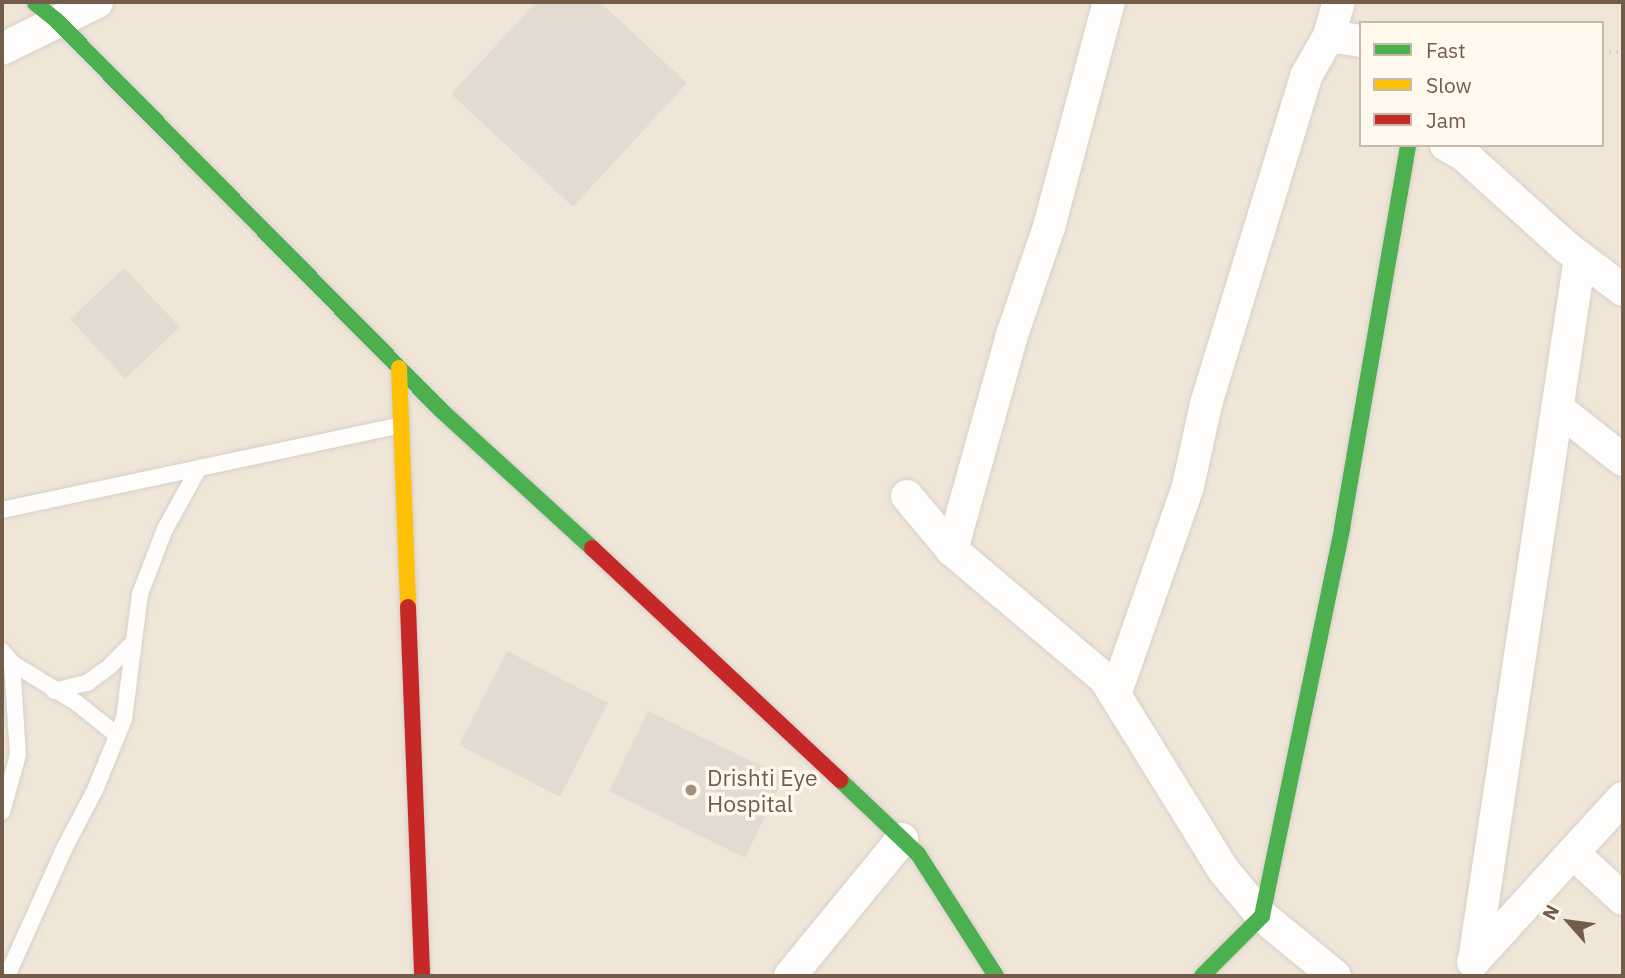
<!DOCTYPE html>
<html>
<head>
<meta charset="utf-8">
<style>
	body { margin:0 }
	#map { position:relative; width:1625px; height:978px; overflow:hidden; background:#f7f3eb; font-family:"IBM Plex Sans",sans-serif }
	div>[style] { position:absolute }
	.residential>* { inset:0; background:#f0e6d8 }
	.building>* { inset:0; background:#e3dbd2 }
	.path>* { height:4.5px; margin-top:-2.25px; transform-origin:0; background:repeating-linear-gradient(90deg,#d9d3ce 0 2px,transparent 0 7px) }
	.roads { filter:drop-shadow(0 0 2px #d6d0c9) drop-shadow(0 0 2px #d6d0c9) }
	.lane>* { height:16px; margin:-8px; padding:0 8px; transform-origin:8px; border-radius:8px; background:#fefdfc }
	.street>* { height:32px; margin:-16px; padding:0 16px; transform-origin:16px; border-radius:16px; background:#fefdfc }
	.fast>* { height:16px; margin:-8px; padding:0 8px; transform-origin:8px; border-radius:8px; background:#4caf50 }
	.slow>* { height:16px; margin:-8px; padding:0 8px; transform-origin:8px; border-radius:8px; background:#ffc107 }
	.jam>* { height:16px; margin:-8px; padding:0 8px; transform-origin:8px; border-radius:8px; background:#c62828 }
	.dots>* { width:19px; height:19px; translate:-50% -50%; box-sizing:border-box; border:4px solid #fff8ec; border-radius:50% }
	span { translate:-50% -50%; white-space:nowrap; text-align:center; line-height:1.15; -webkit-text-stroke:7px #fff8ec; paint-order:stroke }
	.poi-label { font-size:23px; color:#745c4b }
	.left { translate:0 -50%; text-align:left }
	.frame { position:absolute; inset:0; border:4px solid #745c4b; pointer-events:none }
	.legend { position:absolute; left:1359px; top:21px; width:245px; height:126px; box-sizing:border-box; background:#fff8ec; border:2px solid #c7baac; margin:0; padding:9px 12px; list-style:none; font-size:21px; color:#745c4b }
	.legend li { display:flex; align-items:center; gap:14px; height:35px }
	.legend b { width:35px; border:2px solid #c7baac }
	.north { position:absolute; left:1534px; top:887px; width:70px; height:70px; -webkit-text-stroke:5px #fff8ec; paint-order:stroke; rotate:298deg; font-size:19px; font-weight:700; line-height:28px; text-align:center; color:#745c4b }
	.north::after { content:''; display:block; margin:auto; width:24px; height:32px; background:#745c4b; clip-path:polygon(50% 0,100% 100%,50% 72%,0 100%) }
</style>
</head>
<body>
<div id="map">
	<div class="residential">
		<div style="clip-path:polygon(evenodd,2px 2px,1623px 2px,1623px 976px,2px 976px,2px 2px,1361px 23px,1602px 23px,1602px 145px,1361px 145px,1361px 23px)"></div>
	</div>
	<div class="building">
		<div style="clip-path:polygon(536px 2px,600px 2px,687px 83px,573px 207px,451px 94px)"></div>
		<div style="clip-path:polygon(124px 268px,180px 327px,125px 379px,70px 319px)"></div>
		<div style="clip-path:polygon(507px 651px,608px 703px,560px 797px,459px 745px)"></div>
		<div style="clip-path:polygon(648px 711px,784px 777px,745px 858px,609px 791px)"></div>
	</div>
	<div class="path">
		<div style="left:1602px;top:52px;width:21px"></div>
	</div>
	<div class="roads">
		<div class="lane">
			<div style="left:2px;top:510px;width:408px;rotate:-12deg"></div>
			<div style="left:2px;top:651px;width:16px;rotate:50deg"></div>
			<div style="left:12px;top:663px;width:92px;rotate:86.3deg"></div>
			<div style="left:18px;top:755px;width:59px;rotate:105.7deg"></div>
			<div style="left:12px;top:663px;width:76px;rotate:31.6deg"></div>
			<div style="left:77px;top:703px;width:51px;rotate:38.7deg"></div>
			<div style="left:54px;top:691px;width:34px;rotate:-14deg"></div>
			<div style="left:87px;top:683px;width:27px;rotate:-36deg"></div>
			<div style="left:109px;top:667px;width:35px;rotate:-45deg"></div>
			<div style="left:7px;top:976px;width:141px;rotate:-65.8deg"></div>
			<div style="left:65px;top:847px;width:64px;rotate:-62.2deg"></div>
			<div style="left:95px;top:790px;width:77px;rotate:-67.8deg"></div>
			<div style="left:124px;top:719px;width:126px;rotate:-82.7deg"></div>
			<div style="left:140px;top:594px;width:70px;rotate:-69deg"></div>
			<div style="left:165px;top:529px;width:70px;rotate:-60.9deg"></div>
		</div>
		<div class="street">
			<div style="left:1329px;top:36px;width:35px;rotate:-74deg"></div>
			<div style="left:2px;top:49px;width:106px;rotate:-26.3deg"></div>
			<div style="left:1446px;top:145px;width:22px;rotate:30deg"></div>
			<div style="left:1465px;top:156px;width:136px;rotate:42deg"></div>
			<div style="left:1566px;top:247px;width:71px;rotate:37deg"></div>
			<div style="left:1557px;top:408px;width:84px;rotate:38.2deg"></div>
			<div style="left:907px;top:496px;width:70px;rotate:50.2deg"></div>
			<div style="left:952px;top:550px;width:200px;rotate:40.1deg"></div>
			<div style="left:1105px;top:679px;width:226px;rotate:58.2deg"></div>
			<div style="left:1224px;top:871px;width:59px;rotate:49.8deg"></div>
			<div style="left:1262px;top:916px;width:94px;rotate:39.4deg"></div>
			<div style="left:952px;top:550px;width:223px;rotate:-74.4deg"></div>
			<div style="left:1012px;top:335px;width:114px;rotate:-71.1deg"></div>
			<div style="left:1049px;top:227px;width:233px;rotate:-75.1deg"></div>
			<div style="left:1115px;top:695px;width:221px;rotate:-70.7deg"></div>
			<div style="left:1188px;top:486px;width:84px;rotate:-77.6deg"></div>
			<div style="left:1206px;top:404px;width:343px;rotate:-73deg"></div>
			<div style="left:1306px;top:76px;width:46px;rotate:-60.1deg"></div>
			<div style="left:1329px;top:36px;width:32px;rotate:9deg"></div>
			<div style="left:1573px;top:853px;width:68px;rotate:42.6deg"></div>
			<div style="left:1474px;top:961px;width:711px;rotate:-81.43deg"></div>
			<div style="left:1473px;top:962px;width:222px;rotate:-47.6deg"></div>
			<div style="left:790px;top:976px;width:177px;rotate:-50.7deg"></div>
		</div>
		<div class="fast">
			<div style="left:35px;top:3px;width:28px;rotate:39deg"></div>
			<div style="left:57px;top:21px;width:548px;rotate:45.37deg"></div>
			<div style="left:442px;top:411px;width:203px;rotate:42.4deg"></div>
			<div style="left:840px;top:780px;width:108px;rotate:43.5deg"></div>
			<div style="left:918px;top:854px;width:145px;rotate:57.4deg"></div>
			<div style="left:1202px;top:976px;width:85px;rotate:-45deg"></div>
			<div style="left:1262px;top:916px;width:396px;rotate:-78.3deg"></div>
			<div style="left:1342px;top:528px;width:389px;rotate:-80.2deg"></div>
		</div>
		<div class="slow">
			<div style="left:399px;top:368px;width:239px;rotate:87.8deg"></div>
		</div>
		<div class="jam">
			<div style="left:592px;top:548px;width:340px;rotate:43.1deg"></div>
			<div style="left:408px;top:607px;width:369px;rotate:87.8deg"></div>
		</div>
	</div>
	<div class="dots">
		<div style="left:691px;top:790px;background:#a29183"></div>
	</div>
	<div class="poi-label">
		<span class="left" style="left:707px;top:790px">Drishti Eye<br>Hospital</span>
	</div>
	<div class="frame"></div>
	<ul class="legend">
	<li><b style="height:9px;background:#4caf50"></b>Fast</li>
	<li><b style="height:9px;background:#ffc107"></b>Slow</li>
	<li><b style="height:9px;background:#c62828"></b>Jam</li>
	</ul>
	<div class="north">N</div>
</div>
</body>
</html>
